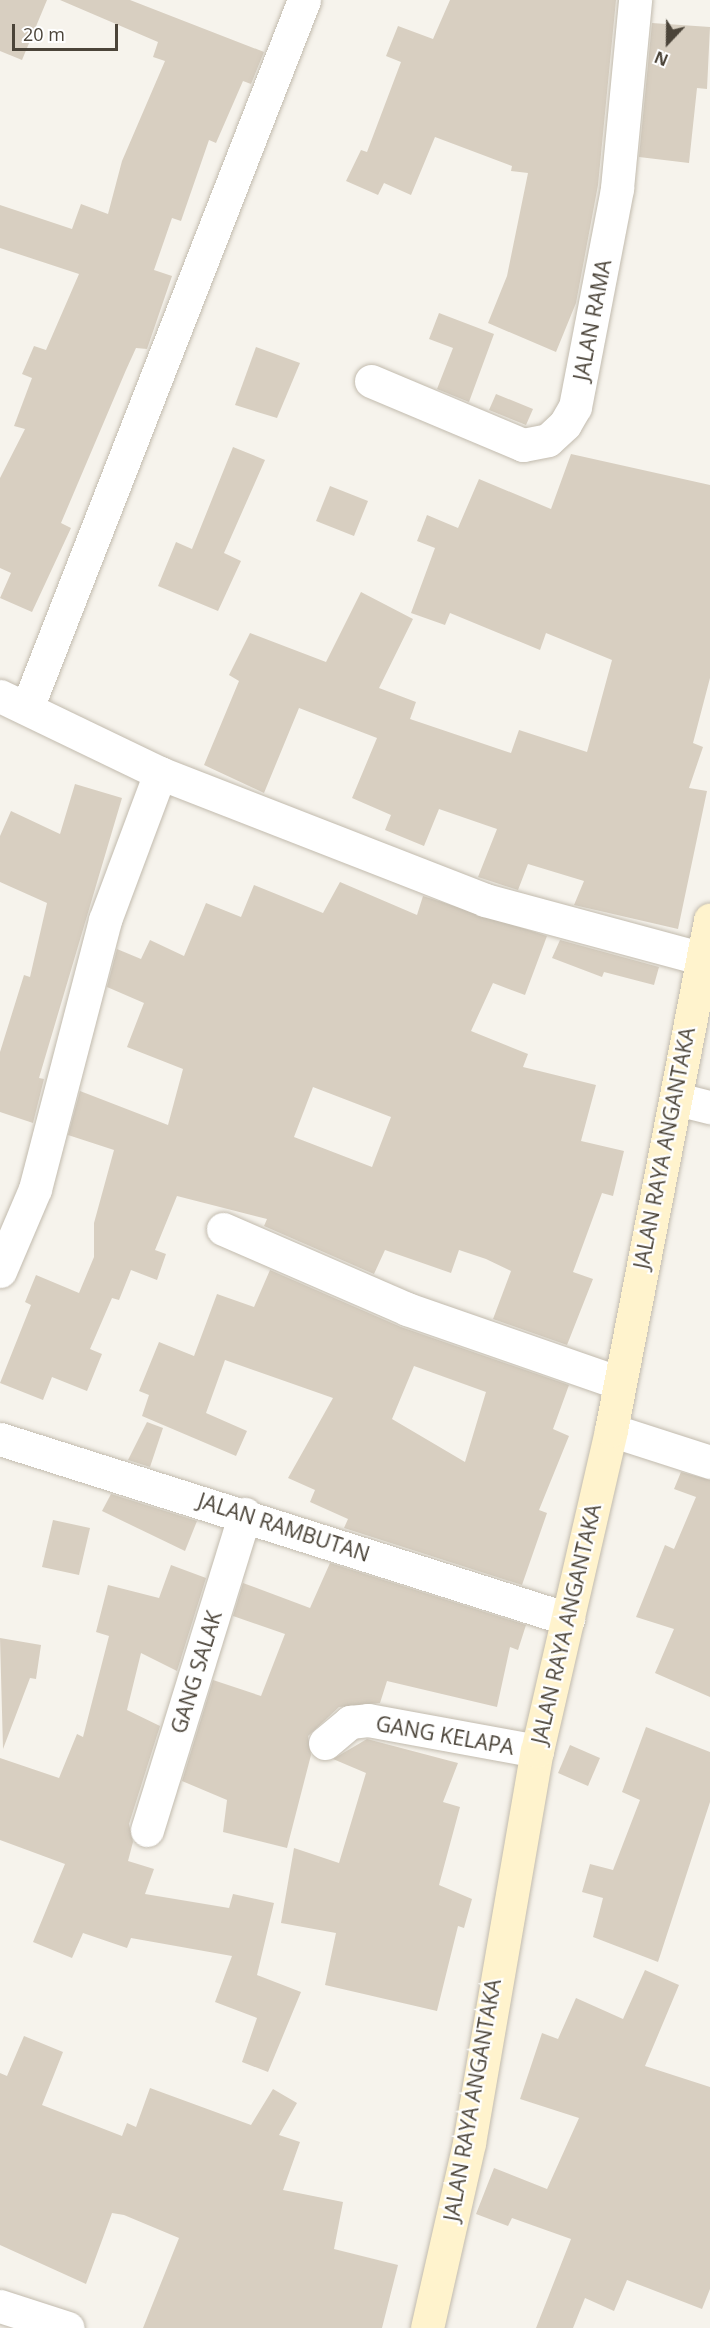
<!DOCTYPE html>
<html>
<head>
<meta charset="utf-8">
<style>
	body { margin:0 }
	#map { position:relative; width:710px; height:2328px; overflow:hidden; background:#f6f3ec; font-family:"Open Sans",sans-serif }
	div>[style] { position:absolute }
	.building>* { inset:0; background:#d8cfc1 }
	.roads { filter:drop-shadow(0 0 2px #c2bbae) drop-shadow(0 0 2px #c2bbae) }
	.street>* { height:33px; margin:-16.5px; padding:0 16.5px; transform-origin:16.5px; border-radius:16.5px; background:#fff }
	.secondary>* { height:33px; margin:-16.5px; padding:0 16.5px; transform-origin:16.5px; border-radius:16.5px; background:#fff3cd }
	span { translate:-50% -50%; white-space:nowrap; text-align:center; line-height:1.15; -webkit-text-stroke:4.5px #fff; paint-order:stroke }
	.street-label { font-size:21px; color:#4b4439 }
	.north { position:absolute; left:638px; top:12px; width:60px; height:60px; -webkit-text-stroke:4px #fff; paint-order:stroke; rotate:202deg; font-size:16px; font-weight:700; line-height:24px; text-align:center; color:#4b4439 }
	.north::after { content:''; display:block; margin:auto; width:21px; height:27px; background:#4b4439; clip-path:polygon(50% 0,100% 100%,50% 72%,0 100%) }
	.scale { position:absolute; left:12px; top:24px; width:106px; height:27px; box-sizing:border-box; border:3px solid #4b4439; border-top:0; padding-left:8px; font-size:18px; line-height:21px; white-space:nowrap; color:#4b4439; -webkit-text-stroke:4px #fff; paint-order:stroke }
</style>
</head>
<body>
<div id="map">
	<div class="building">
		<div style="clip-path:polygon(0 0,47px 0,22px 60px,0 51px)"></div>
		<div style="clip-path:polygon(60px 0,130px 0,264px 52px,251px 84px,243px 81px,216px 143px,209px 140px,181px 221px,172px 218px,154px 270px,172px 276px,147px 349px,136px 348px,126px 370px,61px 523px,71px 528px,32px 612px,0 598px,11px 573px,0 568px,0 478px,25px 429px,14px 426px,32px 378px,22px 374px,34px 346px,46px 350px,79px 274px,0 248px,0 205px,72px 229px,81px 204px,108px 214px,122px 161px,165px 61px,153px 57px,158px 42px)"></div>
		<div style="clip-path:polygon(450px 0,616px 0,598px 185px,576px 303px,556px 352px,488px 323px,507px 276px,528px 173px,511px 171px,512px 166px,435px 137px,411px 195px,384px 183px,378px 195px,346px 181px,361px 150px,367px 152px,401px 62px,386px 56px,398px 26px,433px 39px)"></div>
		<div style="clip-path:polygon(652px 23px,710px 27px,707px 89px,697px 88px,689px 163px,639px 157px)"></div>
		<div style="clip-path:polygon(439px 313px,494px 334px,469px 402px,437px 389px,453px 348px,429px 339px)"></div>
		<div style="clip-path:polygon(256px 347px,300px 363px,277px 418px,235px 405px)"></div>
		<div style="clip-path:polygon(496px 394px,533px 409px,526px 425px,489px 410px)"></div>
		<div style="clip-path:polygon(233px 447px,265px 460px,224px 553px,241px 561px,218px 611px,158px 586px,176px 542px,192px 549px)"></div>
		<div style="clip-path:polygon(571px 454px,710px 485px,710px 678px,693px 743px,703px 747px,689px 788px,707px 791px,678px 929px,574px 905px,584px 881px,528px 864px,518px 890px,478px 877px,497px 829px,439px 809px,424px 846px,385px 830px,391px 815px,352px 798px,377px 738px,299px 708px,264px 793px,204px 765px,239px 681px,229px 675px,250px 633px,326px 662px,361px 592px,413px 619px,379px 688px,416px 702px,410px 719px,511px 753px,519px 730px,587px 752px,612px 660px,546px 633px,540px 650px,450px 613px,445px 625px,411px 613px,435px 548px,417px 541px,427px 515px,458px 528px,479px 479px,551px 509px)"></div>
		<div style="clip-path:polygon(330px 486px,368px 501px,354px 536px,316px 521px)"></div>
		<div style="clip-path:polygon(75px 784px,122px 798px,39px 1078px,44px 1079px,33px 1123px,0 1112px,0 1052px,24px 975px,30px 977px,47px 903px,0 882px,0 836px,11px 811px,60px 834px)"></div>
		<div style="clip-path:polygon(evenodd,340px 882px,417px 915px,423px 896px,547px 936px,525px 995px,493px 983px,471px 1031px,528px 1054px,523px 1067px,596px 1085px,581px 1141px,624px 1151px,613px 1196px,602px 1193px,573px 1272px,593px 1279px,567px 1345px,493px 1319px,511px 1271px,486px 1259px,459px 1250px,451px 1273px,385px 1250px,374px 1274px,264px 1226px,267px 1219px,177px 1196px,155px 1250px,166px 1254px,157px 1280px,131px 1270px,119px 1300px,112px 1298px,90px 1349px,102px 1354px,87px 1391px,52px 1377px,43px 1400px,0 1383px,31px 1305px,25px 1302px,36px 1275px,79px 1293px,94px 1257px,94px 1223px,114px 1150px,68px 1135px,80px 1091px,168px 1125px,183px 1069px,127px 1047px,144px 1003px,107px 987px,117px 949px,141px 959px,150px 940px,184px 956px,206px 903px,241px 917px,254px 885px,323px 913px,340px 882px,313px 1087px,391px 1117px,372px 1167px,294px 1137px,313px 1087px)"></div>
		<div style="clip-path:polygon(560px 940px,659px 967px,654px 985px,604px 972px,602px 977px,552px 958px)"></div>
		<div style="clip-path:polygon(evenodd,270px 1270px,401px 1327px,569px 1385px,553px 1429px,569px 1436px,539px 1510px,547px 1513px,522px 1585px,344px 1528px,348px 1519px,310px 1502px,315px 1490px,288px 1478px,333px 1398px,225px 1360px,206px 1413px,247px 1431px,236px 1456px,142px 1416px,149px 1395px,139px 1391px,159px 1342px,194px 1356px,217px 1294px,254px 1307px,270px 1270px,414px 1366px,486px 1392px,465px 1462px,392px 1419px,414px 1366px)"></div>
		<div style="clip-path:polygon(147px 1422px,163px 1428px,150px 1467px,128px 1460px)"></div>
		<div style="clip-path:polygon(681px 1472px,710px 1480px,710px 1697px,655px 1673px,674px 1629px,636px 1617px,665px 1545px,674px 1549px,696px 1497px,674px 1489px)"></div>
		<div style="clip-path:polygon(111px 1494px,197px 1521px,185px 1551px,102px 1511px)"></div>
		<div style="clip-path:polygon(53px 1520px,90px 1528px,79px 1575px,42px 1567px)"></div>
		<div style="clip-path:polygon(330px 1563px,526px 1625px,518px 1650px,510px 1647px,497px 1707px,387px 1681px,380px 1703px,339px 1707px,308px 1736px,311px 1755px,287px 1848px,223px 1832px,227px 1800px,182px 1781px,213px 1680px,261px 1696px,285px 1634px,233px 1616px,243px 1583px,310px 1608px)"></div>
		<div style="clip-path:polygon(171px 1565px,206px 1578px,177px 1671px,141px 1653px,127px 1710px,160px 1726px,129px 1824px,133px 1842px,128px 1861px,154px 1869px,145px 1894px,229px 1908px,233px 1894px,274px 1903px,257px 1975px,301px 1992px,268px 2072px,242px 2062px,257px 2018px,215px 2002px,232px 1956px,131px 1938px,127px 1948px,83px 1933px,72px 1958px,33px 1942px,65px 1864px,0 1840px,0 1758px,59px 1778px,77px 1734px,83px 1737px,109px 1636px,96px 1632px,108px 1585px,159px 1598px)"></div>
		<div style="clip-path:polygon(0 1638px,41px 1645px,36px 1679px,30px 1678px,3px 1749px)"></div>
		<div style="clip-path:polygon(646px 1727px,710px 1752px,710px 1802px,658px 1962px,593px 1937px,603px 1898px,582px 1892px,590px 1864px,613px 1870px,640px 1800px,622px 1792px)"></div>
		<div style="clip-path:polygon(367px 1739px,458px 1763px,443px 1802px,460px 1807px,439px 1885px,472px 1899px,464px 1928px,458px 1926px,437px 2011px,325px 1985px,336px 1933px,281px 1923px,294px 1848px,339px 1863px,366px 1773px,333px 1759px)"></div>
		<div style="clip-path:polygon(570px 1745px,600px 1758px,588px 1786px,558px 1773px)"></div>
		<div style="clip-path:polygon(645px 1970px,679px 1985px,645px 2066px,710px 2087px,710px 2289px,702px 2309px,627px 2280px,614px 2311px,585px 2298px,573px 2328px,536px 2328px,571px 2239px,512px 2218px,508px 2226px,476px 2214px,494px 2168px,547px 2189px,579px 2118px,520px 2099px,542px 2033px,558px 2039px,576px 1998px,623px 2019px)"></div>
		<div style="clip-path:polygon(24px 2036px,63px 2052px,42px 2105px,122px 2136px,127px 2123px,136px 2127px,150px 2088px,251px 2125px,273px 2089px,297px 2103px,279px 2135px,300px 2142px,283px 2190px,343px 2202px,334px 2249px,398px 2265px,382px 2328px,143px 2328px,179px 2238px,124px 2215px,112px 2213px,86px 2284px,0 2245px,0 2073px,7px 2076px)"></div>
	</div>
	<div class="roads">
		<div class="street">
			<div style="left:371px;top:381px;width:165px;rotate:22.8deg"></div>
			<div style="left:523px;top:445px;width:25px;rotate:-11deg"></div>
			<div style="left:548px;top:440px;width:23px;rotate:-43deg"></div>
			<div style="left:565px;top:424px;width:20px;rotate:-60deg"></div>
			<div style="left:575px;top:407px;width:223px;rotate:-79.1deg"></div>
			<div style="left:617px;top:188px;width:189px;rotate:-84.5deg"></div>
			<div style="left:0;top:696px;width:178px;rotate:25.7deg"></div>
			<div style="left:160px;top:773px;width:349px;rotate:21.3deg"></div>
			<div style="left:485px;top:900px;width:226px;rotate:15.1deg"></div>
			<div style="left:27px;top:708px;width:760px;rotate:-68.63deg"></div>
			<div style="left:677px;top:1099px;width:34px;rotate:14deg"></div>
			<div style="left:223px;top:1229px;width:201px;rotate:23.5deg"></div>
			<div style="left:407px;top:1309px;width:222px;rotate:19.2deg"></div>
			<div style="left:0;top:1271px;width:89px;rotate:-66.9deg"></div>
			<div style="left:35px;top:1189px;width:278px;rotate:-75.4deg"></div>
			<div style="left:105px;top:920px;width:157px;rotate:-69.5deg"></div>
			<div style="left:611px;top:1430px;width:104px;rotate:17.9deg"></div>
			<div style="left:0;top:1439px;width:596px;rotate:17.58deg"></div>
			<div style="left:325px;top:1743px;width:33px;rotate:-40deg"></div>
			<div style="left:350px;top:1722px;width:18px;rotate:-6deg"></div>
			<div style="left:368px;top:1720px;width:172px;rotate:10.4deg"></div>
			<div style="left:147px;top:1830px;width:331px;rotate:-72.8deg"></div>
			<div style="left:0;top:2306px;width:71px;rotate:17.9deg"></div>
		</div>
		<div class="secondary">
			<div style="left:427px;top:2328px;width:190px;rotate:-77.2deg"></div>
			<div style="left:469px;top:2143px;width:398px;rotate:-80.2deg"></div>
			<div style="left:537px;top:1751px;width:329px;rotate:-77deg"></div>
			<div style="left:611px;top:1430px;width:520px;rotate:-79.01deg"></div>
		</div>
	</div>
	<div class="street-label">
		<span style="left:592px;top:320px;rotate:-79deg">JALAN RAMA</span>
		<span style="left:664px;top:1148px;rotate:-79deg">JALAN RAYA ANGANTAKA</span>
		<span style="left:284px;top:1527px;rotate:18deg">JALAN RAMBUTAN</span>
		<span style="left:566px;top:1624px;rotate:-77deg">JALAN RAYA ANGANTAKA</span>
		<span style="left:196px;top:1672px;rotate:-73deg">GANG SALAK</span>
		<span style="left:445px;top:1735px;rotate:10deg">GANG KELAPA</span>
		<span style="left:472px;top:2100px;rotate:-80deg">JALAN RAYA ANGANTAKA</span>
	</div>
	<div class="north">N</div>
	<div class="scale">20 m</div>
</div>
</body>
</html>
